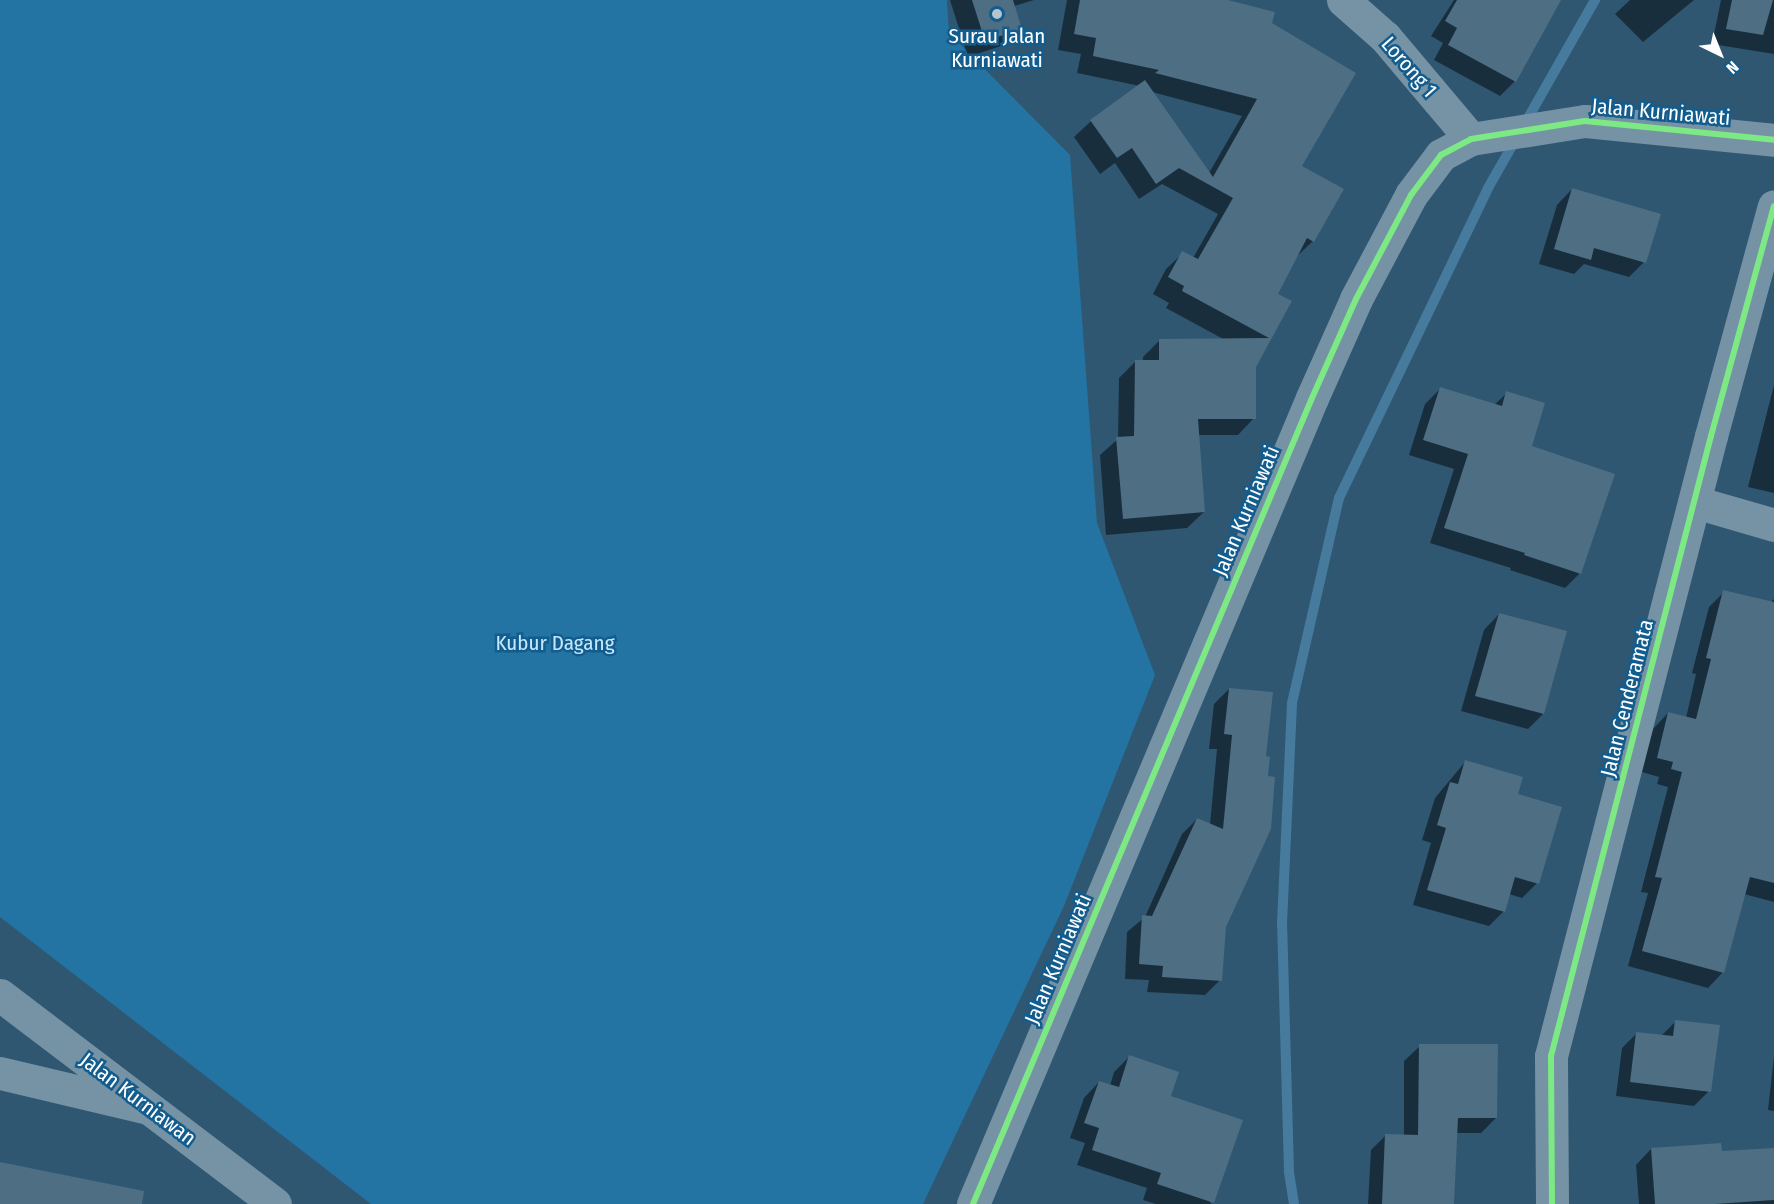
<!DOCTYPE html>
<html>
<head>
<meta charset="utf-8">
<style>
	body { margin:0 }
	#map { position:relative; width:1774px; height:1204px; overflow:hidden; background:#2f5772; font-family:"Fira Sans Condensed",sans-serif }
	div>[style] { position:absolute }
	.green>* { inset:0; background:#2373a3 }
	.shadow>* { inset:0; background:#0007 }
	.stream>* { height:10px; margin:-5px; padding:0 5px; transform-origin:5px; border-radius:5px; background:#467b9e }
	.building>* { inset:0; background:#4d6e83 }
	.minor>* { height:33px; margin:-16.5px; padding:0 16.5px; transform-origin:16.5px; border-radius:16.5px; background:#7693a5 }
	.major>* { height:33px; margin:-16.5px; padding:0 16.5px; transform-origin:16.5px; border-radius:16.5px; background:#7692a5 }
	.cycleway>* { height:6px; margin:-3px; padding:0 3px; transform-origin:3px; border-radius:3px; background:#7ce984 }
	.dots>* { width:16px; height:16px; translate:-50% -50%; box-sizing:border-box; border:3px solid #135d8e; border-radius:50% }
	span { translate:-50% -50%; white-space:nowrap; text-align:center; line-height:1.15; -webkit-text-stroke:5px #135d8e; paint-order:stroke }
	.poi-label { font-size:21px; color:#fff }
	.street-label { font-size:21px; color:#fff }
	.park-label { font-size:21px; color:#c3e7fc }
	.north { position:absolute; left:1690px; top:24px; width:60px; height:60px; -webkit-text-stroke:4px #135d8e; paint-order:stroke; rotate:137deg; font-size:16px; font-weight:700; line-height:24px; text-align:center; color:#fff }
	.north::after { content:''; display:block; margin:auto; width:21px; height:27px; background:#fff; clip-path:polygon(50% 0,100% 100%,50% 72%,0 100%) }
</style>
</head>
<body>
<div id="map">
	<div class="green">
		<div style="clip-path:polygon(0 0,947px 0,949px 33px,1070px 155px,1097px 523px,1155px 675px,1064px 906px,923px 1204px,371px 1204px,0 917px)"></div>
	</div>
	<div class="shadow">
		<div style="clip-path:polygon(950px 0,1034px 0,1014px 6px,1020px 28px,1004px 45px,968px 57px)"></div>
		<div style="clip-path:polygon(evenodd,1067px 0,1222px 0,1270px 24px,1313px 241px,1296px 257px,1276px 294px,1290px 302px,1254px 366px,1254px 418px,1238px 435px,1198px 435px,1204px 512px,1187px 528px,1106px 535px,1100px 455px,1118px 439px,1119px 378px,1136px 361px,1143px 361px,1143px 357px,1160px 340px,1225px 340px,1166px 308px,1169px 303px,1153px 294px,1166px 269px,1183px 253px,1193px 258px,1218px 214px,1162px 184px,1139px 199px,1115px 163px,1100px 174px,1074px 137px,1091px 121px,1140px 86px,1077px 73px,1081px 54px,1058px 50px,1067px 0,1152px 92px,1242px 116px,1209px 173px,1152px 92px)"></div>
		<div style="clip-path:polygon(1454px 0,1560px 0,1515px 81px,1500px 96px,1434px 60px,1443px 43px,1431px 36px)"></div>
		<div style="clip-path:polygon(1630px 0,1694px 0,1643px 42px,1615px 14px)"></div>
		<div style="clip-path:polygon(1721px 0,1774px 0,1774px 54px,1712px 44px)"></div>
		<div style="clip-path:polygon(1572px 189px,1644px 262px,1629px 277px,1584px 264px,1574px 274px,1539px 264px,1557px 205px)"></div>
		<div style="clip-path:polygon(1774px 385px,1774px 493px,1748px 487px)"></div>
		<div style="clip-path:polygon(1440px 389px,1494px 405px,1507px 393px,1580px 573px,1565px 588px,1510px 570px,1511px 568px,1430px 543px,1454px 469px,1409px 455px,1425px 404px)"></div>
		<div style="clip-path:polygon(1724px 592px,1770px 603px,1774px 599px,1774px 902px,1744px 894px,1723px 972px,1708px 988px,1628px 966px,1648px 893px,1641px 892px,1668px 787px,1657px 784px,1659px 777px,1642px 772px,1653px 729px,1668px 713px,1686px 718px,1696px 674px,1692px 673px,1709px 607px)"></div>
		<div style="clip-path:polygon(1499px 614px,1543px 714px,1528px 729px,1461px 711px,1484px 630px)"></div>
		<div style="clip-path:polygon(1229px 689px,1264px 758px,1224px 926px,1220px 980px,1205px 995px,1147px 992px,1149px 980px,1125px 979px,1127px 932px,1145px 917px,1182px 834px,1197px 819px,1210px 825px,1217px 749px,1209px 749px,1214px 704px)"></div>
		<div style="clip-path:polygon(1465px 762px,1516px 795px,1537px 883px,1522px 898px,1509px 894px,1504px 911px,1489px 926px,1413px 905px,1431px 843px,1422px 840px,1435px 798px)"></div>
		<div style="clip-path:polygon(1676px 1021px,1709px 1091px,1694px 1106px,1616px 1096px,1622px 1048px,1637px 1033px,1661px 1036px)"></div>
		<div style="clip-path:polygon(1420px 1046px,1496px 1118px,1481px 1133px,1456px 1133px,1452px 1204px,1368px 1204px,1371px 1150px,1386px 1135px,1404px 1136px,1404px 1061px)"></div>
		<div style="clip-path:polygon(1774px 1056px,1774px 1111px,1768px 1110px)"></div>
		<div style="clip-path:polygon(1129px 1057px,1169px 1097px,1211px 1204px,1156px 1204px,1143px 1200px,1147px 1188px,1077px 1165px,1085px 1143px,1070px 1138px,1084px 1098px,1099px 1082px,1110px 1086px,1114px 1072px)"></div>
		<div style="clip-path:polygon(1651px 1149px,1720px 1153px,1774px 1149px,1774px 1204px,1639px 1204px,1636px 1165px)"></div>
	</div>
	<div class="stream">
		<div style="left:1524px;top:125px;width:144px;rotate:-60.4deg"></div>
		<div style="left:1294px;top:1204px;width:33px;rotate:-99deg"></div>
		<div style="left:1289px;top:1171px;width:247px;rotate:-91.6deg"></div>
		<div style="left:1282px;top:924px;width:221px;rotate:-87.4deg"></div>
		<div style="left:1292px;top:703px;width:210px;rotate:-77.1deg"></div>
		<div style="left:1339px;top:498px;width:344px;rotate:-64.3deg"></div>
		<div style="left:1488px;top:188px;width:56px;rotate:-60.3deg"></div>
	</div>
	<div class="building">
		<div style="clip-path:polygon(972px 0,1013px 0,1022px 29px,985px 41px)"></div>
		<div style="clip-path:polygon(1080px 0,1228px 0,1275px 12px,1272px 23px,1356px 73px,1302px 166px,1344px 189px,1314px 242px,1307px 238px,1278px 294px,1292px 301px,1256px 367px,1256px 419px,1198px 419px,1205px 512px,1123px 519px,1116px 437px,1134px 436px,1135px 360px,1159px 360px,1159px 339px,1269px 338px,1182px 291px,1184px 286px,1168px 277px,1182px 251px,1198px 259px,1233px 198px,1179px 168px,1156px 184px,1132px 148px,1117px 158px,1090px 120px,1145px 80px,1213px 177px,1257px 99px,1155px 73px,1159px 70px,1093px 56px,1096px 38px,1074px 34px)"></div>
		<div style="clip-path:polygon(1457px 0,1561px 0,1516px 82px,1448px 45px,1457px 28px,1445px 21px)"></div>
		<div style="clip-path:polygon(1732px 0,1773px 0,1763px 35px,1726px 29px)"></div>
		<div style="clip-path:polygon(1572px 188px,1661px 214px,1646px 263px,1594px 248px,1591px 260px,1554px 249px)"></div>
		<div style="clip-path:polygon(1440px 387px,1502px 406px,1506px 391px,1545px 403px,1532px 446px,1615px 474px,1581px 574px,1524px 555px,1525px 553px,1444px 528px,1468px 454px,1423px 440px)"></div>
		<div style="clip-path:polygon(1723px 590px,1774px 602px,1774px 883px,1750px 877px,1724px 973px,1642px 951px,1662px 878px,1655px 877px,1682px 772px,1671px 769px,1673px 762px,1657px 758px,1668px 712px,1696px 719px,1711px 659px,1706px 658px)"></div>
		<div style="clip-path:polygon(1499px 613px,1567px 631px,1544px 714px,1475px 696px)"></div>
		<div style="clip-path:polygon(1229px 688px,1273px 692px,1266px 756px,1270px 757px,1268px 776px,1275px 777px,1271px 829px,1226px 927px,1222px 981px,1162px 977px,1163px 966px,1139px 964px,1142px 915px,1152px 916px,1197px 818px,1223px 829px,1232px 735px,1224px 734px)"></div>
		<div style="clip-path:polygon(1465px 760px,1523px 777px,1518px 794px,1562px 807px,1539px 884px,1515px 877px,1505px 912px,1427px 890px,1446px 828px,1437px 825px,1450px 782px,1458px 784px)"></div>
		<div style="clip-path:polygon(1675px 1020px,1720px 1025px,1711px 1092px,1630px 1082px,1636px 1032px,1673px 1036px)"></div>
		<div style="clip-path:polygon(1419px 1044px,1498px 1044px,1497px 1118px,1458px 1118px,1454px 1204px,1382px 1204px,1385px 1134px,1418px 1135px)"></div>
		<div style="clip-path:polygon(1129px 1055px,1179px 1072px,1171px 1096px,1243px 1120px,1214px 1203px,1157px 1184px,1161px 1173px,1092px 1150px,1099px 1128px,1084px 1123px,1099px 1081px,1119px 1087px)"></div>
		<div style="clip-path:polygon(1721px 1143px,1722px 1151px,1774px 1148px,1774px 1200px,1715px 1204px,1655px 1204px,1651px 1148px)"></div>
		<div style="clip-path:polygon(0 1162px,144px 1191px,142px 1204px,0 1204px)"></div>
	</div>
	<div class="minor">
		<div style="left:1343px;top:0;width:56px;rotate:41.4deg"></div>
		<div style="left:1385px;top:37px;width:133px;rotate:49.9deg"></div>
		<div style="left:1695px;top:502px;width:82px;rotate:16.2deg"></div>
		<div style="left:0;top:995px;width:345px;rotate:37.2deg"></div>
		<div style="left:973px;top:1204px;width:874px;rotate:-67.19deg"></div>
		<div style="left:1312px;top:398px;width:108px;rotate:-66deg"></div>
		<div style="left:1356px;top:299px;width:118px;rotate:-62.1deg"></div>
		<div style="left:1411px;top:195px;width:50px;rotate:-53.1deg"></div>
		<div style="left:1441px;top:155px;width:34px;rotate:-28deg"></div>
		<div style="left:1471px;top:139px;width:115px;rotate:-9deg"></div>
		<div style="left:1585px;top:121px;width:190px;rotate:5.7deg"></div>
		<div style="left:1552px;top:1204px;width:148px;rotate:-90.4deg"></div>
		<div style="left:1551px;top:1056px;width:640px;rotate:-75.53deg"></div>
		<div style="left:1711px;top:436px;width:238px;rotate:-74.7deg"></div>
	</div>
	<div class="major">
		<div style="left:0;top:1073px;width:152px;rotate:13.3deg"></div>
	</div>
	<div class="cycleway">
		<div style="left:973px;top:1204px;width:874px;rotate:-67.19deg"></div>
		<div style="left:1312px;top:398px;width:108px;rotate:-66deg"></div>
		<div style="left:1356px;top:299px;width:118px;rotate:-62.1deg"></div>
		<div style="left:1411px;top:195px;width:50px;rotate:-53.1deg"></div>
		<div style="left:1441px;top:155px;width:34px;rotate:-28deg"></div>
		<div style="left:1471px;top:139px;width:115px;rotate:-9deg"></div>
		<div style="left:1585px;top:121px;width:190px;rotate:5.7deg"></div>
		<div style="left:1552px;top:1204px;width:148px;rotate:-90.4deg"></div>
		<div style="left:1551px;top:1056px;width:640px;rotate:-75.53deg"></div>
		<div style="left:1711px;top:436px;width:238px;rotate:-74.7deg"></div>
	</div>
	<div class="dots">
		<div style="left:997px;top:14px;background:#b6c4ce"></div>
	</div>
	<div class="poi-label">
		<span style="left:997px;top:48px">Surau Jalan<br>Kurniawati</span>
	</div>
	<div class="street-label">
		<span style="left:1409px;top:67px;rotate:49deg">Lorong 1</span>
		<span style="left:1661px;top:112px;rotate:5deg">Jalan Kurniawati</span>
		<span style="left:1246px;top:511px;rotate:-67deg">Jalan Kurniawati</span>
		<span style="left:1627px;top:698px;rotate:-76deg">Jalan Cenderamata</span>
		<span style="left:1058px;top:959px;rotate:-67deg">Jalan Kurniawati</span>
		<span style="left:138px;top:1099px;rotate:37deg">Jalan Kurniawan</span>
	</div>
	<div class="park-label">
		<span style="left:555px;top:643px">Kubur Dagang</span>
	</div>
	<div class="north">N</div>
</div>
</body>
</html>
